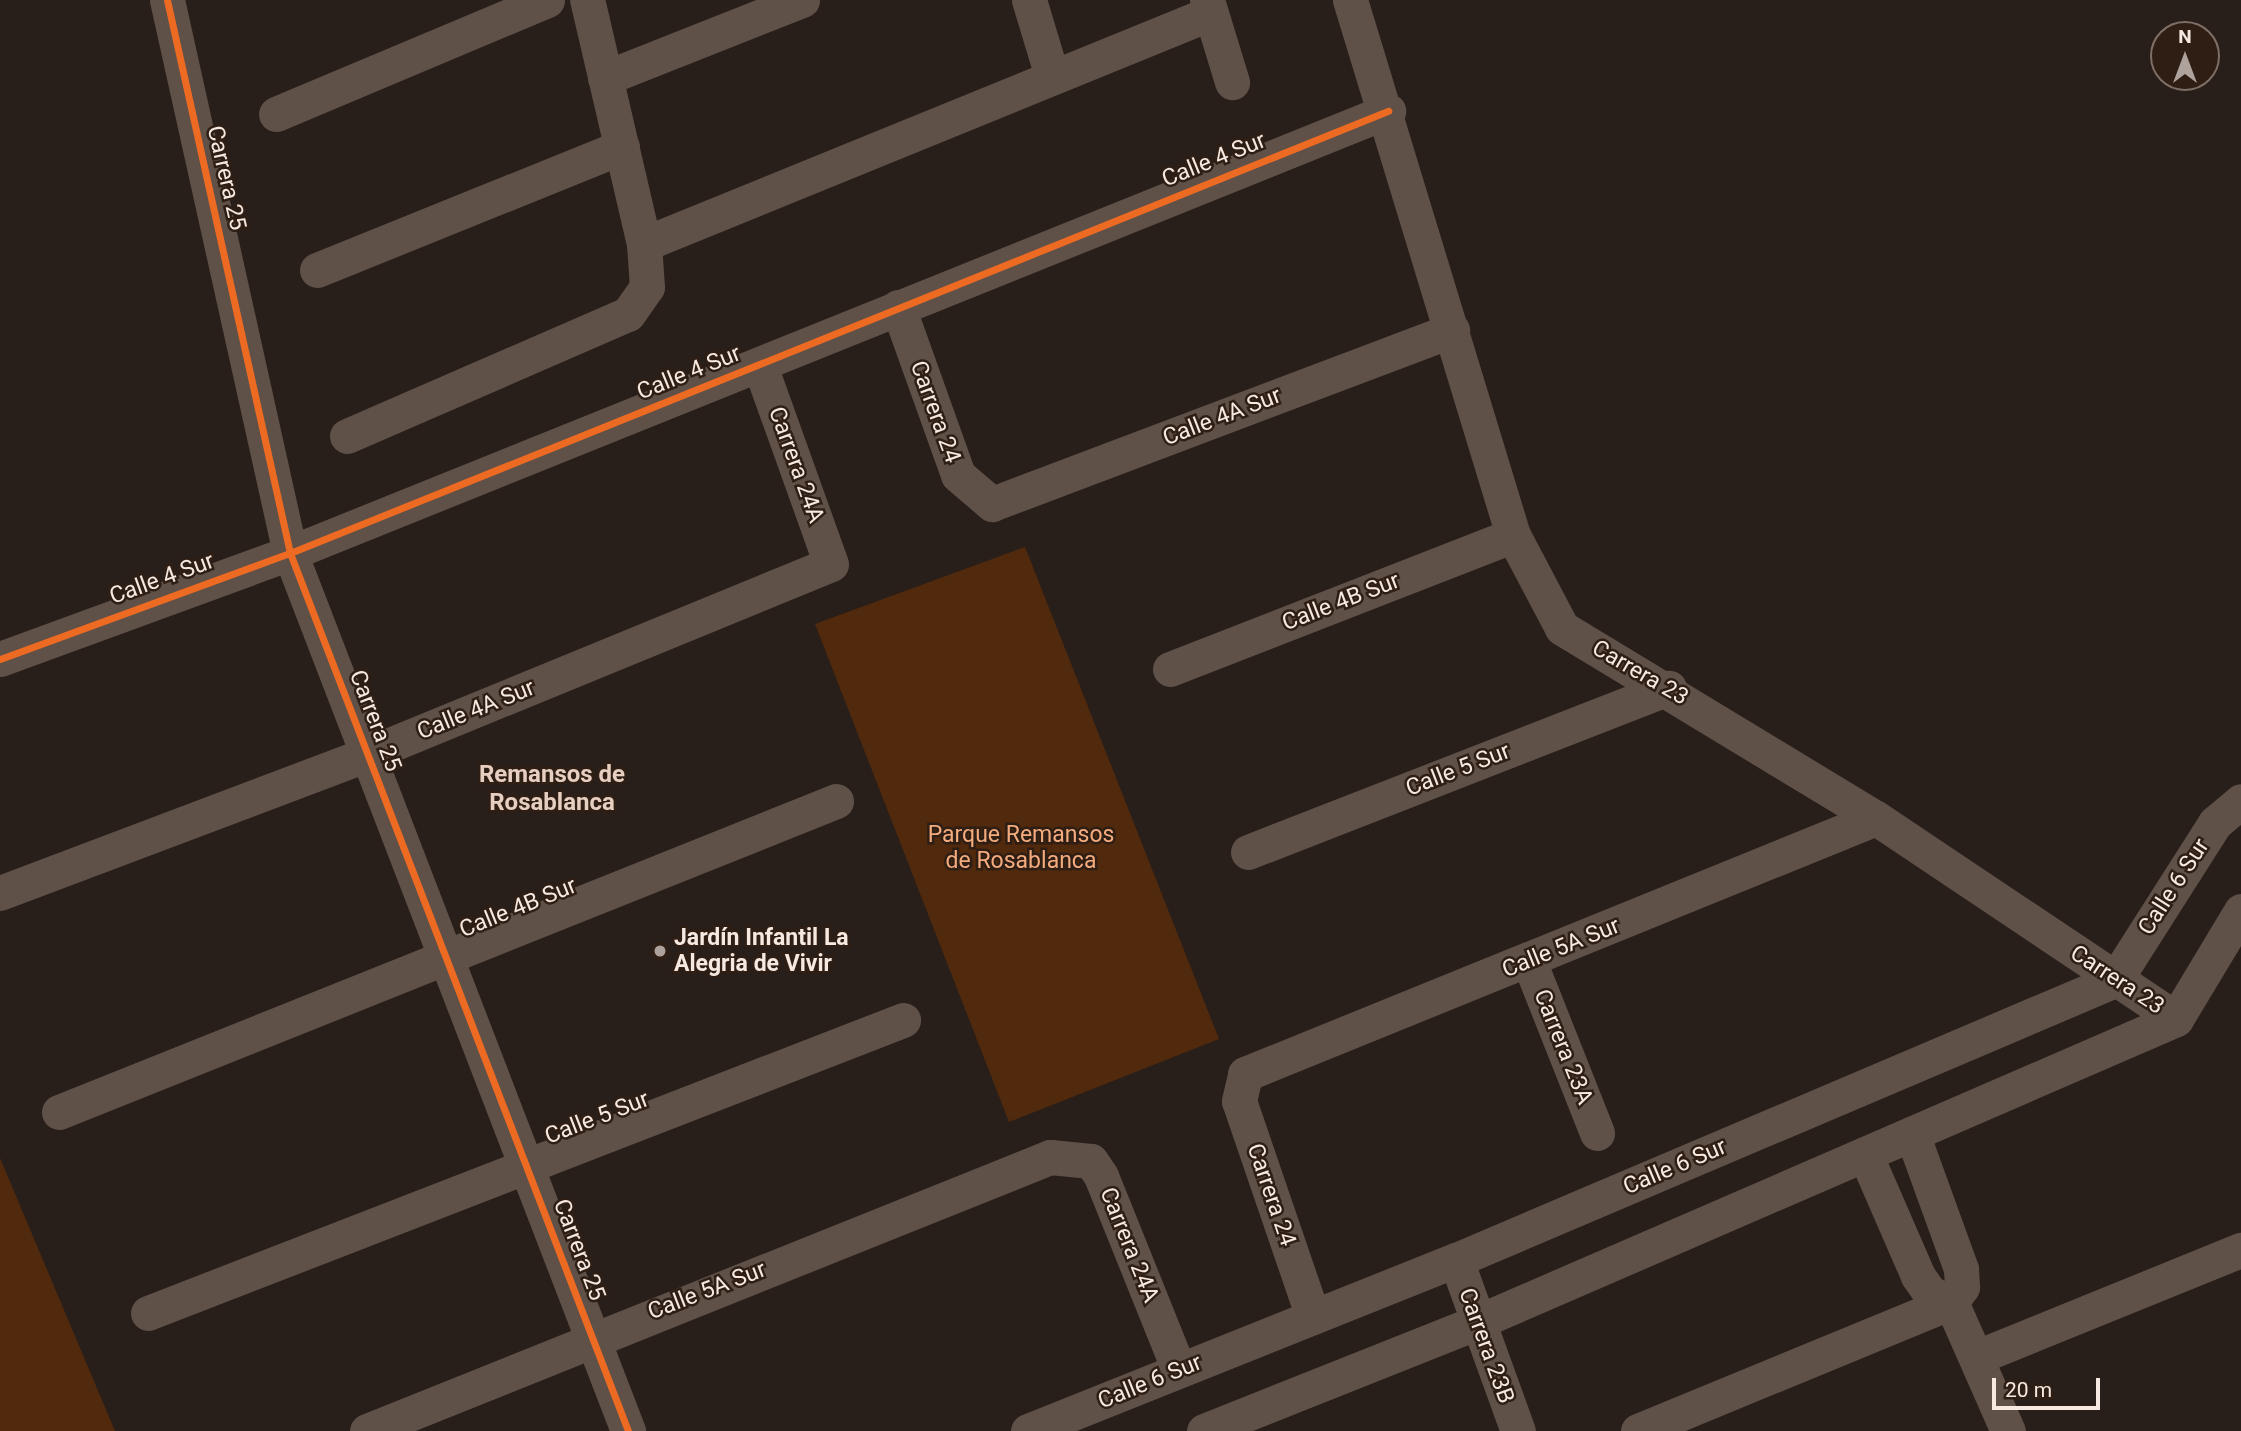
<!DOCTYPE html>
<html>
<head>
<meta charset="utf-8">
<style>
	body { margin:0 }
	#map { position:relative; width:2241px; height:1431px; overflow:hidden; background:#291f1a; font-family:Roboto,sans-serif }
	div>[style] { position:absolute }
	.green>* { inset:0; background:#51290c }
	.minor>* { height:35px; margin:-17.5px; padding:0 17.5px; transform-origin:17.5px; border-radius:17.5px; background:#5f5148 }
	.cycleway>* { height:7px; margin:-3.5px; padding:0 3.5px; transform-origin:3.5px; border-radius:3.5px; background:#ed6a23 }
	.dots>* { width:19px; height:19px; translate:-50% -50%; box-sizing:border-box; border:4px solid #2f1e14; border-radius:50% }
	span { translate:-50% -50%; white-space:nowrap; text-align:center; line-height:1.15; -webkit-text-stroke:5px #2f1e14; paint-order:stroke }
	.street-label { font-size:23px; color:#f5e9e2 }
	.park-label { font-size:23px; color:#f4ab7e }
	.poi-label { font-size:23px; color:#f5e9e2; font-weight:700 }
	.left { translate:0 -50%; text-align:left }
	.neighbourhood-label { font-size:24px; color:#e6cfc1; font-weight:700 }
	.north { position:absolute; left:2150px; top:21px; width:70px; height:70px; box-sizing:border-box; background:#2f1e14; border:2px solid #7e6f66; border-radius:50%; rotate:0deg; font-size:19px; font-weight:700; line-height:28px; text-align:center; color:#f5e9e2 }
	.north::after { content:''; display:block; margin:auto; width:24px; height:32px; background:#aea29c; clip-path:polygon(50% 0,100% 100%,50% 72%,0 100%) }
	.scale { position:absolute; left:1992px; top:1378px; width:108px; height:32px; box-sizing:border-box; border:4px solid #f5e9e2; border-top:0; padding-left:9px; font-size:21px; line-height:24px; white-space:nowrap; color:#f5e9e2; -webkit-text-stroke:5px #2f1e14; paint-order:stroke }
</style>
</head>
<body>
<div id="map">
	<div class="green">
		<div style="clip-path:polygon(1025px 547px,1219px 1039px,1009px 1122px,815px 624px)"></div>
		<div style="clip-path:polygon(0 1158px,115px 1431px,0 1431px)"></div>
	</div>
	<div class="minor">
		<div style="left:167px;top:0;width:567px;rotate:77.46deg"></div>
		<div style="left:290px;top:553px;width:941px;rotate:68.94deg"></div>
		<div style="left:1029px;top:0;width:76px;rotate:73.2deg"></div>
		<div style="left:1207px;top:0;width:86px;rotate:73deg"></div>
		<div style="left:1350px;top:0;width:559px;rotate:73.06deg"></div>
		<div style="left:1513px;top:535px;width:105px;rotate:62.2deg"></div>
		<div style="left:1562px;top:628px;width:367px;rotate:31.2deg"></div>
		<div style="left:1876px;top:818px;width:361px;rotate:33.8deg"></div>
		<div style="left:605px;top:78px;width:212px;rotate:-21.6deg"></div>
		<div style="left:276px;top:114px;width:294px;rotate:-22.8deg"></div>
		<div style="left:644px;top:244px;width:612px;rotate:-22.17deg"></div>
		<div style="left:317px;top:270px;width:329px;rotate:-22deg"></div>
		<div style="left:898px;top:307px;width:178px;rotate:70.3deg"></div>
		<div style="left:958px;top:475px;width:45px;rotate:40.5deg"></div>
		<div style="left:992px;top:504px;width:492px;rotate:-20.7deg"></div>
		<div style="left:347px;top:436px;width:306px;rotate:-23.5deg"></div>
		<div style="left:628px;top:314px;width:33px;rotate:-55deg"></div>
		<div style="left:647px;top:287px;width:43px;rotate:-94deg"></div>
		<div style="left:644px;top:244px;width:251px;rotate:-103.1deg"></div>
		<div style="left:0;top:659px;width:309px;rotate:-20.1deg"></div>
		<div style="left:290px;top:553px;width:1184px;rotate:-21.93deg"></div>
		<div style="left:1170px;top:669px;width:368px;rotate:-21.3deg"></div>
		<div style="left:1248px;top:852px;width:452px;rotate:-21.3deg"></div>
		<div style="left:0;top:893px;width:393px;rotate:-20.7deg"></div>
		<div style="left:368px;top:754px;width:500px;rotate:-22.31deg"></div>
		<div style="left:831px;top:564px;width:210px;rotate:-109.7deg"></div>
		<div style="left:1529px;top:961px;width:185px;rotate:68.4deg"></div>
		<div style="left:59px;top:1112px;width:837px;rotate:-21.81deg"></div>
		<div style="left:1865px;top:1154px;width:133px;rotate:66.5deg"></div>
		<div style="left:1918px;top:1276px;width:21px;rotate:55deg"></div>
		<div style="left:1930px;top:1293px;width:23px;rotate:23deg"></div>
		<div style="left:1951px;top:1302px;width:141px;rotate:66.2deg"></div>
		<div style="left:1456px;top:1260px;width:182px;rotate:70.1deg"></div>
		<div style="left:148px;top:1313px;width:810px;rotate:-21.21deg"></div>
		<div style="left:1313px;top:1317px;width:228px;rotate:-108.9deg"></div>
		<div style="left:1239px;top:1101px;width:28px;rotate:-77deg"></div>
		<div style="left:1245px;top:1074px;width:681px;rotate:-22.08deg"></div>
		<div style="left:1977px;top:1357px;width:285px;rotate:-22.1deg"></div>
		<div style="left:367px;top:1431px;width:736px;rotate:-21.86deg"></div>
		<div style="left:1050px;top:1157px;width:41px;rotate:5.6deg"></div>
		<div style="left:1091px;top:1161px;width:18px;rotate:56deg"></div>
		<div style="left:1101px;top:1176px;width:209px;rotate:68.1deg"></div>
		<div style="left:1028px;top:1431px;width:461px;rotate:-21.8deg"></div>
		<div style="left:1456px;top:1260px;width:716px;rotate:-23.02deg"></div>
		<div style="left:2115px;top:980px;width:186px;rotate:-57.5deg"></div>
		<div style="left:2215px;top:823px;width:34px;rotate:-40deg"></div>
		<div style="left:1204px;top:1431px;width:292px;rotate:-21.7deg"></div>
		<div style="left:1475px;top:1323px;width:764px;rotate:-23.44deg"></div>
		<div style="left:2176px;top:1019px;width:126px;rotate:-59deg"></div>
		<div style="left:1638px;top:1431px;width:339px;rotate:-22.4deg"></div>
		<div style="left:1951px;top:1302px;width:19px;rotate:-54deg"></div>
		<div style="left:1962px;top:1287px;width:18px;rotate:-93deg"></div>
		<div style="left:1961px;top:1269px;width:144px;rotate:-109.9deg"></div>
	</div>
	<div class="cycleway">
		<div style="left:167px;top:0;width:567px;rotate:77.46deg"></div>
		<div style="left:290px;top:553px;width:941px;rotate:68.94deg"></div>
		<div style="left:0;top:659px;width:309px;rotate:-20.1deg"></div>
		<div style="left:290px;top:553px;width:1184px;rotate:-21.93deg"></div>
	</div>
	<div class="dots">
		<div style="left:660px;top:951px;background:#aea29c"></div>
	</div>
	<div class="street-label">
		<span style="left:1214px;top:160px;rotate:-22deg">Calle 4 Sur</span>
		<span style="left:226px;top:178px;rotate:77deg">Carrera 25</span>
		<span style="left:689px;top:373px;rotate:-22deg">Calle 4 Sur</span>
		<span style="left:935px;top:412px;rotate:70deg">Carrera 24</span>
		<span style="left:1222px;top:417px;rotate:-21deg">Calle 4A Sur</span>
		<span style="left:796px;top:465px;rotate:70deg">Carrera 24A</span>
		<span style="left:162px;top:579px;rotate:-20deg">Calle 4 Sur</span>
		<span style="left:1341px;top:602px;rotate:-21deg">Calle 4B Sur</span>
		<span style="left:1640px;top:673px;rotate:30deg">Carrera 23</span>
		<span style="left:476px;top:710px;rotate:-22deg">Calle 4A Sur</span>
		<span style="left:375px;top:721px;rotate:69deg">Carrera 25</span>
		<span style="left:1458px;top:770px;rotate:-21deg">Calle 5 Sur</span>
		<span style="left:2174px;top:887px;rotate:-57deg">Calle 6 Sur</span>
		<span style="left:518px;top:908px;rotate:-22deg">Calle 4B Sur</span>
		<span style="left:1561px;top:948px;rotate:-22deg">Calle 5A Sur</span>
		<span style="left:2117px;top:980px;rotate:33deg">Carrera 23</span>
		<span style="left:1563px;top:1047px;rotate:68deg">Carrera 23A</span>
		<span style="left:597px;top:1118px;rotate:-21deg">Calle 5 Sur</span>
		<span style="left:1675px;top:1167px;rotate:-23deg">Calle 6 Sur</span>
		<span style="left:1271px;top:1195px;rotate:71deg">Carrera 24</span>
		<span style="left:1129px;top:1245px;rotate:68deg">Carrera 24A</span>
		<span style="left:579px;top:1250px;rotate:69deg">Carrera 25</span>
		<span style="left:707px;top:1291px;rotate:-21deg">Calle 5A Sur</span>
		<span style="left:1486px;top:1346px;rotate:70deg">Carrera 23B</span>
		<span style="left:1150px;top:1382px;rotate:-22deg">Calle 6 Sur</span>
	</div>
	<div class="park-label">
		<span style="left:1021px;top:848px">Parque Remansos<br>de Rosablanca</span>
	</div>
	<div class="poi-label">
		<span class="left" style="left:674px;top:951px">Jardín Infantil La<br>Alegria de Vivir</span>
	</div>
	<div class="neighbourhood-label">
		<span style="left:552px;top:789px">Remansos de<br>Rosablanca</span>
	</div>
	<div class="north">N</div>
	<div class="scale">20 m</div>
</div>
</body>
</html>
